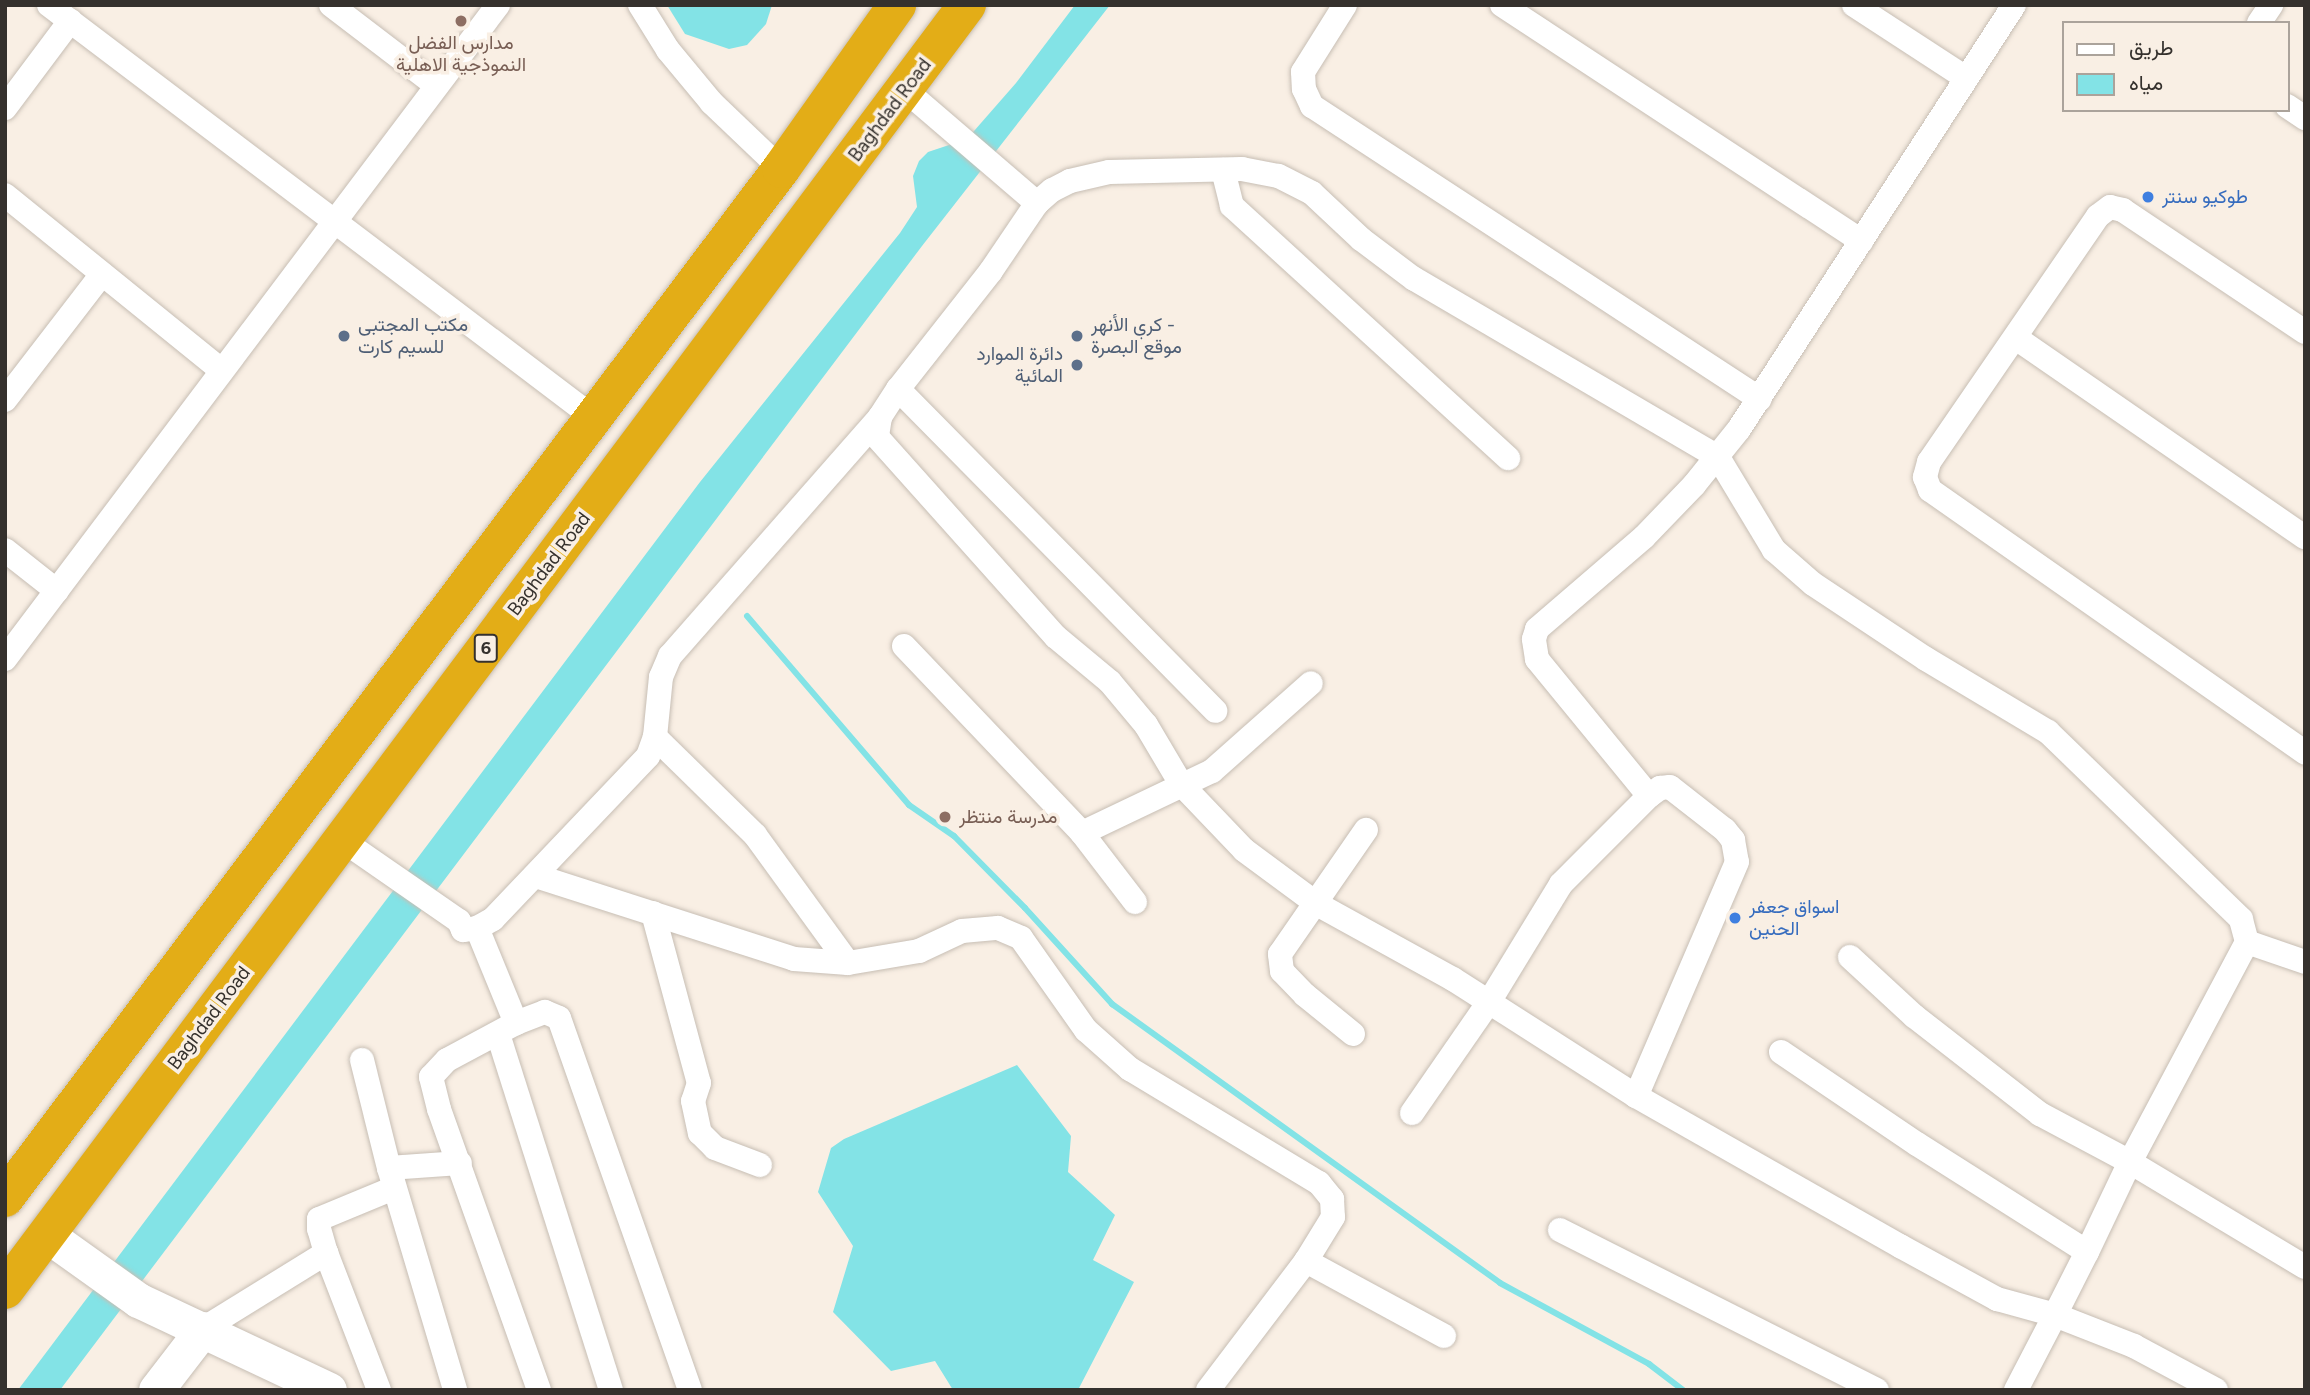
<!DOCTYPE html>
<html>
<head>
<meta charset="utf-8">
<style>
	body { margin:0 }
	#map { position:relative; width:2310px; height:1395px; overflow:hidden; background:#f9efe4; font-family:Figtree,Vazirmatn,sans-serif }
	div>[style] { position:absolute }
	.water>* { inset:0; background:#83e3e6 }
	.stream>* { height:6px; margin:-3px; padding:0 3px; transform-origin:3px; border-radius:3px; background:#83e3e6 }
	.roads { filter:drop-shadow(0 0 2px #c7beb4) drop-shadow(0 0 2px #c7beb4) }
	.street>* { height:24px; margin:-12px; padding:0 12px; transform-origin:12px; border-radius:12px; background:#fff }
	.secondary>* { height:35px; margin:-17.5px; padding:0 17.5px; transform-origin:17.5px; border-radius:17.5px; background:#fff }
	.highway>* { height:38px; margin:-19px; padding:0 19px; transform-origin:19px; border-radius:19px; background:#e3ad17 }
	.dots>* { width:19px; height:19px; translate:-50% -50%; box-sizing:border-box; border:4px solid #f9efe4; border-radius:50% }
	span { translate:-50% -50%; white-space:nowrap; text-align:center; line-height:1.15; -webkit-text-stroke:7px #f9efe4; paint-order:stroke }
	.shield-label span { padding:2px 5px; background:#f9efe4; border:2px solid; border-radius:5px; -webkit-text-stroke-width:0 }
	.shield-label { font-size:18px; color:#35312d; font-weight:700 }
	.education-label { font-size:19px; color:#785e54 }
	.left { translate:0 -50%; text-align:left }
	.street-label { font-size:19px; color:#35312d }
	.shop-label { font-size:19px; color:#366cbe }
	.service-label { font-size:19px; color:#4e5e75 }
	.right { translate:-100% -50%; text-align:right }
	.frame { position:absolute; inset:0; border:7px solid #35312d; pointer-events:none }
	.legend { position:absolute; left:2062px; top:21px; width:228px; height:91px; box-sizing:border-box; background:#f9efe4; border:2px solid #aba39b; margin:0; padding:9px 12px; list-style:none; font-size:21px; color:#35312d }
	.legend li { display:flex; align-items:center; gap:14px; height:35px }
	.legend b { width:35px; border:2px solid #aba39b }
</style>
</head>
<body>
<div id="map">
	<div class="water">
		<div style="clip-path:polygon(667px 5px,772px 5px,766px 24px,747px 45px,729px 49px,685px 34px)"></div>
		<div style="clip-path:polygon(1075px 5px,1110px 5px,922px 246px,60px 1390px,18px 1390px,700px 482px,900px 233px,917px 207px,913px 176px,919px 161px,928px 152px,967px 139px,1016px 83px)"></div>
		<div style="clip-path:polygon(1017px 1065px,1071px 1136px,1068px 1172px,1115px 1215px,1093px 1260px,1134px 1282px,1078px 1390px,953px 1390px,935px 1361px,891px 1371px,833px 1312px,853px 1246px,818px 1192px,831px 1148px,844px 1139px)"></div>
	</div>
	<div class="stream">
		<div style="left:747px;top:616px;width:249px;rotate:49.4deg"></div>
		<div style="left:909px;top:805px;width:55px;rotate:34.6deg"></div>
		<div style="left:954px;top:836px;width:101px;rotate:45.4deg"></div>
		<div style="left:1025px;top:908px;width:130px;rotate:47.8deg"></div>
		<div style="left:1112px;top:1004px;width:478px;rotate:35.7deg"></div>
		<div style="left:1500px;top:1283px;width:170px;rotate:28.5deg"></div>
		<div style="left:1649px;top:1364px;width:43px;rotate:37.4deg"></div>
	</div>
	<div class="roads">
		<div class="street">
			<div style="left:49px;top:5px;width:684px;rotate:37.15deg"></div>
			<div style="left:331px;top:5px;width:133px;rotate:37.4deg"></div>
			<div style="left:640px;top:5px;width:53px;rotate:58.1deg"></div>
			<div style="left:668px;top:50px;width:69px;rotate:50.3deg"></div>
			<div style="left:712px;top:103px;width:95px;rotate:43.7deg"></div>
			<div style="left:1345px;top:5px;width:79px;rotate:122.1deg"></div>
			<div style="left:1303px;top:72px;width:17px;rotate:87deg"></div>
			<div style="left:1304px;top:89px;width:19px;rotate:65deg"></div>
			<div style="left:1312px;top:106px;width:535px;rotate:33.19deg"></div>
			<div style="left:1502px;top:5px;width:430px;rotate:33.3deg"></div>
			<div style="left:1854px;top:5px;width:134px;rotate:33.1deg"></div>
			<div style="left:2259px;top:23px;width:22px;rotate:-56deg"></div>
			<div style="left:905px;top:90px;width:174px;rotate:40.6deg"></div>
			<div style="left:2287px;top:106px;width:22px;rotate:34deg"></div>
			<div style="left:5px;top:108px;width:109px;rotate:-53.2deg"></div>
			<div style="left:1223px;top:170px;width:37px;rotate:76deg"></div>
			<div style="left:1232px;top:206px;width:374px;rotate:42.4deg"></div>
			<div style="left:5px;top:195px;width:279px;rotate:39deg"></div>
			<div style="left:2305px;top:332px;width:219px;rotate:-146.2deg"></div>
			<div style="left:2123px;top:210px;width:13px;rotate:-167deg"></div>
			<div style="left:2110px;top:207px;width:15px;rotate:143deg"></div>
			<div style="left:2098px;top:216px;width:298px;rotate:124.5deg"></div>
			<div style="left:1929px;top:462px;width:16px;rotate:105deg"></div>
			<div style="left:1925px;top:477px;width:14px;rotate:69deg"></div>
			<div style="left:1930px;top:490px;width:458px;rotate:35deg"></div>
			<div style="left:2016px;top:338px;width:351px;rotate:34.6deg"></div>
			<div style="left:898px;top:389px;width:452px;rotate:45.4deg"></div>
			<div style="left:5px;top:400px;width:159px;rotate:-52.4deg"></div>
			<div style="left:5px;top:550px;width:66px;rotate:38.3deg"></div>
			<div style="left:904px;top:646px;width:258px;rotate:46.4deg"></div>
			<div style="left:1082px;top:833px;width:144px;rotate:-25.5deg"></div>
			<div style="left:1212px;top:771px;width:132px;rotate:-41.6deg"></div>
			<div style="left:5px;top:659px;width:819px;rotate:-52.99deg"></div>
			<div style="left:655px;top:737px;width:140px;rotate:44.4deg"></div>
			<div style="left:755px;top:835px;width:158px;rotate:54deg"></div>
			<div style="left:1649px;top:796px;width:177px;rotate:-129.3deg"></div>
			<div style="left:1537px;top:659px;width:20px;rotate:-99deg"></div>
			<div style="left:1534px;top:639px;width:10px;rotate:-73deg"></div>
			<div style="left:1537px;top:629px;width:141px;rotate:-40.7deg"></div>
			<div style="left:1644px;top:537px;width:72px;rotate:-46.1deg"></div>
			<div style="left:1694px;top:485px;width:72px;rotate:-51.2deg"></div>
			<div style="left:1739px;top:429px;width:505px;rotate:-57.03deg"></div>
			<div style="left:1082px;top:833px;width:87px;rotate:52.5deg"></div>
			<div style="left:342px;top:840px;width:142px;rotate:34.7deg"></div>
			<div style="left:459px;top:921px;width:10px;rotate:66deg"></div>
			<div style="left:463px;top:930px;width:14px;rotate:-8deg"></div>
			<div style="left:477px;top:928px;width:18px;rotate:-29deg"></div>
			<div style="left:493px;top:919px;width:225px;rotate:-46.4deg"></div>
			<div style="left:648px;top:756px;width:20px;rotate:-70deg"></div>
			<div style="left:655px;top:737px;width:60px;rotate:-84.3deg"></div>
			<div style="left:661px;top:677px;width:23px;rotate:-67deg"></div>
			<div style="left:670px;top:656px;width:318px;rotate:-48.7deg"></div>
			<div style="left:536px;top:876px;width:271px;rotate:17.8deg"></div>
			<div style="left:794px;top:959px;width:54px;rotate:4.2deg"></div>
			<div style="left:848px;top:963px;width:72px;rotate:-9.6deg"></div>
			<div style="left:919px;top:951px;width:47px;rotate:-24.9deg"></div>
			<div style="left:962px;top:931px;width:36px;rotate:-5deg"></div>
			<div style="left:998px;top:928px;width:25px;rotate:23deg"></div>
			<div style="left:1021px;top:938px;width:113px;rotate:54.8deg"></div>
			<div style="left:1086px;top:1030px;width:59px;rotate:41.6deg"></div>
			<div style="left:1130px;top:1069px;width:221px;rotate:31.1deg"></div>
			<div style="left:1319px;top:1183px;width:21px;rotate:51deg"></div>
			<div style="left:1332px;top:1199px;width:18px;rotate:87deg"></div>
			<div style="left:1333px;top:1217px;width:52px;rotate:121.5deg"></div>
			<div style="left:1306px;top:1261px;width:162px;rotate:127.2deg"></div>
			<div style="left:653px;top:913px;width:176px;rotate:74.9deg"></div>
			<div style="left:699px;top:1083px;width:19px;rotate:108deg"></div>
			<div style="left:693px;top:1101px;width:33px;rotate:78deg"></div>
			<div style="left:700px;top:1133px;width:21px;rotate:45deg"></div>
			<div style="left:715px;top:1148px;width:48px;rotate:20.7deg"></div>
			<div style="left:477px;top:928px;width:103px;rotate:67.7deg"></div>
			<div style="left:2247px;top:942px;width:61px;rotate:19deg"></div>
			<div style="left:1850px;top:957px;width:87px;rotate:42.7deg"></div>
			<div style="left:1914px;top:1016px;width:160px;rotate:37.9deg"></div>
			<div style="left:2040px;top:1114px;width:102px;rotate:28.1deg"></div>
			<div style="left:2130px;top:1162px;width:204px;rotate:31deg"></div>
			<div style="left:498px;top:1034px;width:374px;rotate:72.4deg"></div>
			<div style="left:1353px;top:1034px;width:62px;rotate:-140.9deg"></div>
			<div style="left:1305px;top:995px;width:33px;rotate:-134deg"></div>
			<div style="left:1282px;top:971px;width:17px;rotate:-97deg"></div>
			<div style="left:1280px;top:954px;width:151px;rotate:-55.3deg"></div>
			<div style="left:1781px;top:1052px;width:164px;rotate:34.1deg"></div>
			<div style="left:1917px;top:1144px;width:201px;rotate:32.4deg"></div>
			<div style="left:362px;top:1060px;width:111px;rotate:76deg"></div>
			<div style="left:389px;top:1168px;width:232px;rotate:73.4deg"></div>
			<div style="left:1412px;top:1113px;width:135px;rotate:-55.3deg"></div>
			<div style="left:1489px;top:1002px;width:138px;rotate:-58.6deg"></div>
			<div style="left:1561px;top:884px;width:124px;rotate:-45deg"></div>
			<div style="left:1649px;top:796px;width:14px;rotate:-36deg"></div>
			<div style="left:1660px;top:788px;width:10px;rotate:-6deg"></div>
			<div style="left:1670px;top:787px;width:70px;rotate:38deg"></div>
			<div style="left:1725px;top:830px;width:13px;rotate:51deg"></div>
			<div style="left:1733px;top:840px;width:22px;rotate:80deg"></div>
			<div style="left:1737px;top:862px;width:255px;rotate:113.3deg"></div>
			<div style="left:389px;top:1168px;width:71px;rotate:-4deg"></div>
			<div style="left:1560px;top:1230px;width:355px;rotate:26.8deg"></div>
			<div style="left:1306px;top:1261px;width:157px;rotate:28.5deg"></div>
			<div style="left:203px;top:1329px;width:145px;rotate:-31.7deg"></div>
			<div style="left:379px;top:1390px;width:147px;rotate:-111.1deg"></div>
			<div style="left:326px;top:1253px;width:25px;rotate:-106deg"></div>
			<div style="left:319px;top:1229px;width:10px;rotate:-90deg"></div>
			<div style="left:319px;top:1219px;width:81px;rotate:-22.5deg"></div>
			<div style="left:539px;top:1390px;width:298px;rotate:-109.6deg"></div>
			<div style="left:439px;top:1109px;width:33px;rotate:-104deg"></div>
			<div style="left:431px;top:1077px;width:23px;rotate:-47deg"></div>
			<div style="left:447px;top:1060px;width:78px;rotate:-28.2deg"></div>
			<div style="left:516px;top:1023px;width:31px;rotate:-21deg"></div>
			<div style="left:545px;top:1012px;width:15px;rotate:23deg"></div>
			<div style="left:559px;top:1018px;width:394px;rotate:70.6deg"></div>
			<div style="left:2016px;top:1390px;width:85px;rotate:-62.5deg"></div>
			<div style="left:2055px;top:1315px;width:71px;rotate:-63.1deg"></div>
			<div style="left:2087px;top:1252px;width:100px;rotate:-64.5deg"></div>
			<div style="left:2130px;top:1162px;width:249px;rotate:-62deg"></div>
			<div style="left:2247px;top:942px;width:24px;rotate:-105deg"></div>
			<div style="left:2241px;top:919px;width:269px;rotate:-135.9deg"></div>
			<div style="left:2048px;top:732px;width:142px;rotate:-149.1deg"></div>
			<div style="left:1926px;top:659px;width:136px;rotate:-146.4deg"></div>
			<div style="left:1813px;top:584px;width:52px;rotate:-138.9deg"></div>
			<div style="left:1774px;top:550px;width:109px;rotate:-121.1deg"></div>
			<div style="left:1718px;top:457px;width:352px;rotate:-149.6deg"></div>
			<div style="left:1414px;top:279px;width:66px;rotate:-143deg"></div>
			<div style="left:1361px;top:239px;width:67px;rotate:-136.8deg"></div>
			<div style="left:1312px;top:193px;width:38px;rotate:-153deg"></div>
			<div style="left:1278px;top:176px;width:37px;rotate:-169deg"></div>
			<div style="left:1242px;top:169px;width:133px;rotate:178.7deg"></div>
			<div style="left:1109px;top:172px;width:40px;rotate:167deg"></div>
			<div style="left:1070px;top:181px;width:20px;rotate:153deg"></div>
			<div style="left:1052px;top:190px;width:20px;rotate:139deg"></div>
			<div style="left:1037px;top:203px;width:82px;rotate:124.1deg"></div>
			<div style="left:991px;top:271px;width:150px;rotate:128.2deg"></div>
			<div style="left:898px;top:389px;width:33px;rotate:123deg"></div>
			<div style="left:880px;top:417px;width:20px;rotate:99deg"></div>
			<div style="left:877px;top:437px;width:268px;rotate:48.2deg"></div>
			<div style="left:1056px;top:637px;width:70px;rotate:39.8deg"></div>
			<div style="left:1110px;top:682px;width:56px;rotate:50.1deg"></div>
			<div style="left:1146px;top:725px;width:69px;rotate:59.3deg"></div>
			<div style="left:1181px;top:784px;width:91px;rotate:46.3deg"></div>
			<div style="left:1244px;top:850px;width:91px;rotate:36.5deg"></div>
			<div style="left:1317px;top:904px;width:155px;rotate:28.9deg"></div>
			<div style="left:1453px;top:979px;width:217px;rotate:32.6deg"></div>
			<div style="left:1636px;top:1096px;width:304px;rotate:29.6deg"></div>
			<div style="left:1900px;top:1246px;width:111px;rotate:28.7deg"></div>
			<div style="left:1997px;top:1299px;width:60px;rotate:15.4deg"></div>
			<div style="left:2055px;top:1315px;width:85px;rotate:21.4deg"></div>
			<div style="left:2134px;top:1346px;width:93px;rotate:28.2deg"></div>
		</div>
		<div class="secondary">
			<div style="left:47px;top:1235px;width:112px;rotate:35.5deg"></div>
			<div style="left:138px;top:1300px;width:211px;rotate:25.2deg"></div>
			<div style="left:156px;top:1390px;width:77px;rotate:-52.4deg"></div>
		</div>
		<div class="highway">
			<div style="left:5px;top:1198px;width:1289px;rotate:-52.98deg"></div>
			<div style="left:781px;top:169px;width:201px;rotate:-54.7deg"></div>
			<div style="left:5px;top:1290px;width:1605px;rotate:-53.18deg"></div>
		</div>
	</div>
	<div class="dots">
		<div style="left:461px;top:21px;background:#8d6e63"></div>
		<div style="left:2148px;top:197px;background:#3f7fe0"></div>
		<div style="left:344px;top:336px;background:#5c6f8a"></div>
		<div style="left:1077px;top:336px;background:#5c6f8a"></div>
		<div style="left:1077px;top:365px;background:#5c6f8a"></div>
		<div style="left:945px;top:817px;background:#8d6e63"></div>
		<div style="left:1735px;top:918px;background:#3f7fe0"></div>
	</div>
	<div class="shield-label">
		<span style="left:486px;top:648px">6</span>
	</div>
	<div class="education-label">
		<span style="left:461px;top:54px">مدارس الفضل<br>النموذجية الاهلية</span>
		<span class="left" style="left:959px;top:817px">مدرسة منتظر</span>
	</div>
	<div class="street-label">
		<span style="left:890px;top:110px;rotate:-53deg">Baghdad Road</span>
		<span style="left:549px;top:564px;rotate:-53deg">Baghdad Road</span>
		<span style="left:209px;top:1018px;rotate:-53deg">Baghdad Road</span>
	</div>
	<div class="shop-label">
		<span class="left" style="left:2162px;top:197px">طوكيو سنتر</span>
		<span class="left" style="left:1749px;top:918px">اسواق جعفر<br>الحنين</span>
	</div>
	<div class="service-label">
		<span class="left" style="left:358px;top:336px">مكتب المجتبى<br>للسيم كارت</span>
		<span class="left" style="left:1091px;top:336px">كري الأنهر -<br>موقع البصرة</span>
		<span class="right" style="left:1063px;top:365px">دائرة الموارد<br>المائية</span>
	</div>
	<div class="frame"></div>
	<ul class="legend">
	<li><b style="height:9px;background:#fff"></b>طريق</li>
	<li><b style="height:19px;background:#83e3e6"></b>مياه</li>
	</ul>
</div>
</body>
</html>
